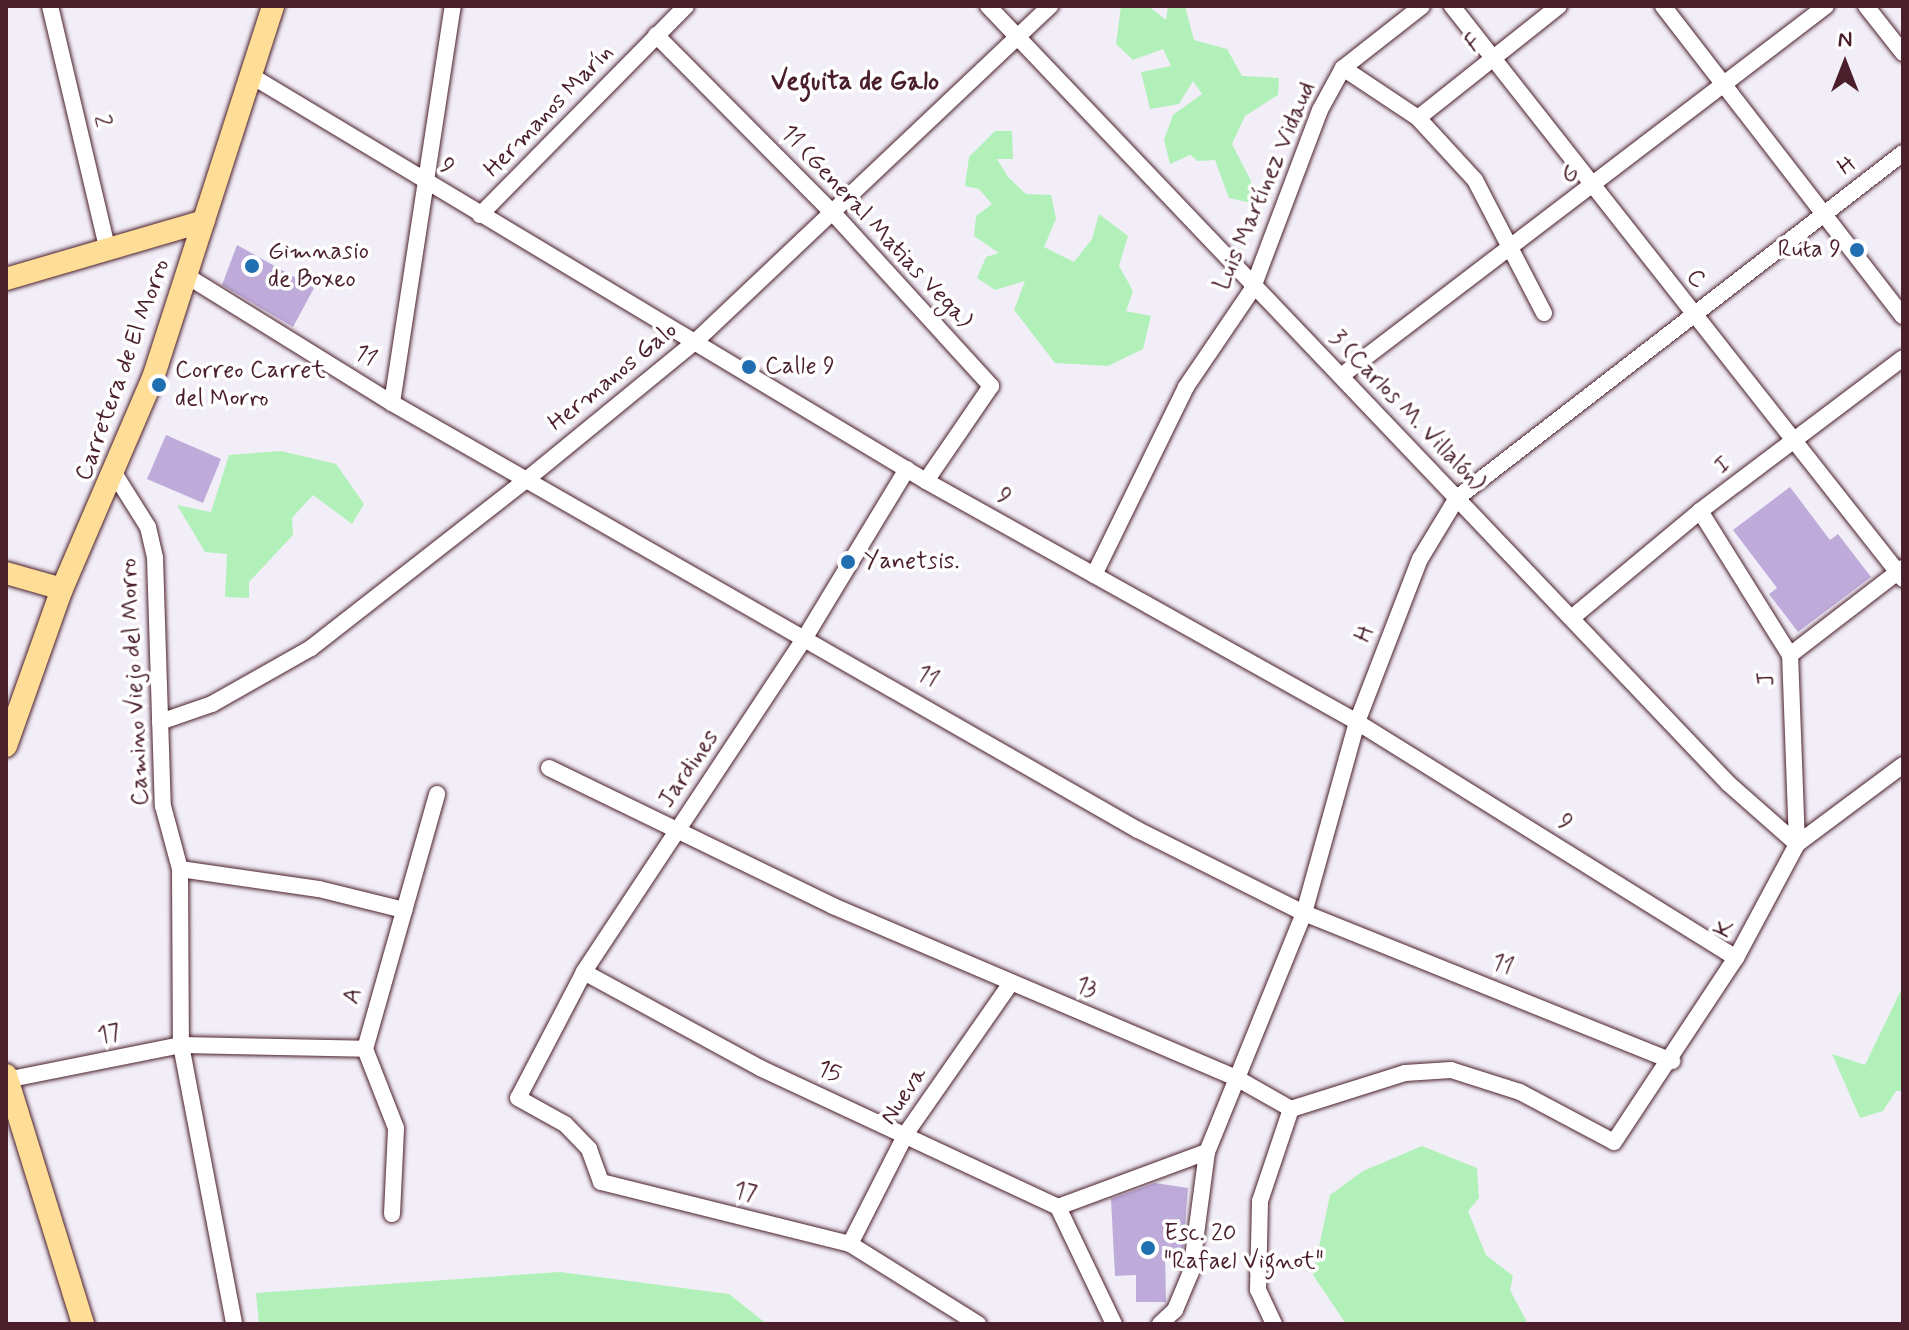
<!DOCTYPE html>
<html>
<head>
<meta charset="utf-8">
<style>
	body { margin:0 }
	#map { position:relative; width:1909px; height:1330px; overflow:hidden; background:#f2eef8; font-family:Mynerve,sans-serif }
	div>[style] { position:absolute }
	.green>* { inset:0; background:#b1f1b9 }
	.building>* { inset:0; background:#beabda }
	.roads { filter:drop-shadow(0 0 2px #4a1f2b) drop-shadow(0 0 2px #4a1f2b) }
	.minor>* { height:16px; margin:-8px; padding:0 8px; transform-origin:8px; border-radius:8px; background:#fff }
	.major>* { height:22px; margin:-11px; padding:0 11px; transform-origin:11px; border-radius:11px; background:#fedd96 }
	.dots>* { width:22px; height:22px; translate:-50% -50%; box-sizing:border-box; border:4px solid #fff; border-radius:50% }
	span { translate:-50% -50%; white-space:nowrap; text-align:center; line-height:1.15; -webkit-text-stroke:7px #fff; paint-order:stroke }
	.street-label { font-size:24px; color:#4a1f2b }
	.poi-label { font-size:24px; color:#4a1f2b }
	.right { translate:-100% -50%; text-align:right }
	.left { translate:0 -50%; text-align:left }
	.neighbourhood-label { font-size:26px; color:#4a1f2b; font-weight:700 }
	.frame { position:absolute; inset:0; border:8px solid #4a1f2b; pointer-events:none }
	.north { position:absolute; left:1805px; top:24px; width:80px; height:80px; -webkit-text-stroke:6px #fff; paint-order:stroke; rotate:0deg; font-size:22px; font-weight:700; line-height:32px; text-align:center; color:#4a1f2b }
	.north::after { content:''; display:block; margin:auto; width:28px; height:36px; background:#4a1f2b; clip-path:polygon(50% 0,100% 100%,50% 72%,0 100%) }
</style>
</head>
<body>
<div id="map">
	<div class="green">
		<div style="clip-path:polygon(1121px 6px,1148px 6px,1166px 20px,1168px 6px,1185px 6px,1194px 40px,1227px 49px,1242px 76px,1279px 78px,1278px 95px,1245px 116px,1232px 144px,1251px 181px,1252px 203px,1229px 198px,1215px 160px,1198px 161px,1190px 155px,1170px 164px,1164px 140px,1173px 115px,1202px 94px,1193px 81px,1179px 104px,1150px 109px,1141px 72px,1171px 66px,1163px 49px,1133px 60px,1116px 44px)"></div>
		<div style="clip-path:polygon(995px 131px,1012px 131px,1013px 159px,997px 159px,1008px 177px,1026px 194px,1051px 195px,1056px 219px,1044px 247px,1074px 262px,1092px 239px,1099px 214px,1128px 236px,1119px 266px,1133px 291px,1126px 311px,1151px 316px,1143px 349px,1108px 366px,1055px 363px,1014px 310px,1025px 281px,995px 290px,977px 278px,986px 257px,999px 253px,974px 236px,976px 216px,992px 204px,979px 189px,965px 186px,969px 157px)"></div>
		<div style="clip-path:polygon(281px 451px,336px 464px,364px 504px,352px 524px,313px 495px,292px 518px,293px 535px,249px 582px,249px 598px,225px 597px,227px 554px,205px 552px,177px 505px,211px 512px,229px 455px)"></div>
		<div style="clip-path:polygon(1903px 986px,1903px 1091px,1896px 1091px,1883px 1111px,1860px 1118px,1832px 1054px,1865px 1065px)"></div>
		<div style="clip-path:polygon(1422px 1146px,1477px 1168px,1479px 1198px,1468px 1211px,1486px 1255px,1513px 1276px,1510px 1290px,1528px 1324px,1346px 1324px,1313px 1275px,1330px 1195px,1363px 1171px)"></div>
		<div style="clip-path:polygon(560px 1272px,729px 1294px,767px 1324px,259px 1324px,256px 1293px)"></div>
	</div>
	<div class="building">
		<div style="clip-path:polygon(237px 245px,314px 288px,293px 327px,222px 285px)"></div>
		<div style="clip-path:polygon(166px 435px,221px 459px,203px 503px,147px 479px)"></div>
		<div style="clip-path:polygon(1790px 487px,1830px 540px,1838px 534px,1871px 577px,1798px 632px,1769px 594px,1777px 588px,1733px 530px)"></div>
		<div style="clip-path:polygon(1155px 1183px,1188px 1188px,1183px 1252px,1165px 1253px,1166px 1302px,1136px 1302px,1136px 1275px,1115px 1276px,1111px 1199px)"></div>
	</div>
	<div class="roads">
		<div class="minor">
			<div style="left:50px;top:6px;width:248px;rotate:76.7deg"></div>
			<div style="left:988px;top:6px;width:1074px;rotate:46.4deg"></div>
			<div style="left:1729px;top:784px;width:91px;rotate:41.4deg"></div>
			<div style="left:1452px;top:6px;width:729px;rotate:51.79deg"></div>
			<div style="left:1663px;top:6px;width:392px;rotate:52.3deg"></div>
			<div style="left:1866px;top:6px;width:60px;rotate:51.8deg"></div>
			<div style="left:656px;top:35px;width:252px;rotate:45.2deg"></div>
			<div style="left:834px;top:214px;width:233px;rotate:47.6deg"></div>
			<div style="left:991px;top:386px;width:115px;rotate:124.4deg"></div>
			<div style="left:1343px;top:68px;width:90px;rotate:33.7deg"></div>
			<div style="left:1418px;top:118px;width:84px;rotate:47.4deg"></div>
			<div style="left:1475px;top:180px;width:150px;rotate:62.6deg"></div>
			<div style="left:250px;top:75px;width:789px;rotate:30.99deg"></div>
			<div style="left:926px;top:481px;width:494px;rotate:29.2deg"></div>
			<div style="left:1357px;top:722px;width:446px;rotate:31.9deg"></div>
			<div style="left:1418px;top:118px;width:180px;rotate:-38.5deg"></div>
			<div style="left:480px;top:215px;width:293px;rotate:-45.4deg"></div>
			<div style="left:187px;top:276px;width:241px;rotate:31.8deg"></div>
			<div style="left:392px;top:403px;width:860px;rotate:29.79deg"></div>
			<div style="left:1138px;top:830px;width:186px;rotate:26.6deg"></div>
			<div style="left:1304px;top:913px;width:397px;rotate:21.9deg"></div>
			<div style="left:1341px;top:376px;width:610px;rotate:-37.34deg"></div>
			<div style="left:392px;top:403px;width:402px;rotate:-81.3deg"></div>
			<div style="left:907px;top:469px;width:195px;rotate:121.2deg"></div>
			<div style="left:806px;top:636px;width:403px;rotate:123.5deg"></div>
			<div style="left:584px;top:972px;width:142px;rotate:117.6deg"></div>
			<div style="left:518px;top:1098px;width:54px;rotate:29deg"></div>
			<div style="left:565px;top:1124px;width:35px;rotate:46deg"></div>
			<div style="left:589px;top:1149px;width:35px;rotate:70deg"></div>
			<div style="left:601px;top:1182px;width:257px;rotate:14deg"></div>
			<div style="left:850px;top:1244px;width:151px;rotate:32deg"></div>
			<div style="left:114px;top:473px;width:64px;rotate:57.8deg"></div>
			<div style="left:148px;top:527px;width:32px;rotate:77deg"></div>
			<div style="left:155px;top:558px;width:248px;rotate:88.2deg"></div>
			<div style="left:163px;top:806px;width:65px;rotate:74.9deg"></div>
			<div style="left:180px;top:869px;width:176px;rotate:89.7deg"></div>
			<div style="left:181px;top:1045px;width:284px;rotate:79.2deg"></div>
			<div style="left:1700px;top:511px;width:170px;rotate:58deg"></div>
			<div style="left:1094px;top:575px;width:209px;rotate:-63.9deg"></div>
			<div style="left:1186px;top:387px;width:117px;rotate:-55.8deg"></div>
			<div style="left:1252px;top:290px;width:192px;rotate:-69.3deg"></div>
			<div style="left:1320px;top:110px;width:48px;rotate:-61.3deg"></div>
			<div style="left:1343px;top:68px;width:100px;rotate:-38.1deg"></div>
			<div style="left:1574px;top:616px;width:164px;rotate:-39.8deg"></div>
			<div style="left:1700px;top:511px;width:254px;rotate:-37deg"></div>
			<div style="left:160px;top:722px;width:55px;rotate:-19.1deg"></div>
			<div style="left:212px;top:704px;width:114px;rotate:-29.5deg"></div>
			<div style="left:311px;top:648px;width:273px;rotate:-38deg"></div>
			<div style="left:526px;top:480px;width:222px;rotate:-39.3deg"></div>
			<div style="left:698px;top:339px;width:485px;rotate:-43.4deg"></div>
			<div style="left:549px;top:768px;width:316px;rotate:25.9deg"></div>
			<div style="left:833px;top:906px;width:443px;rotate:23.1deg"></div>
			<div style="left:1240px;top:1080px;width:59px;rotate:29.6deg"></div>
			<div style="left:1291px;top:1109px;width:120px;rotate:-17.5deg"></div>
			<div style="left:1405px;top:1073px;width:46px;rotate:-3.7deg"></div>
			<div style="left:1451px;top:1070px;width:72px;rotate:17.7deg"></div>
			<div style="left:1520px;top:1092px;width:106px;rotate:28deg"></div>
			<div style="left:1614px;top:1142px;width:221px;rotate:-56.5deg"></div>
			<div style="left:1736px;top:958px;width:129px;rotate:-61.8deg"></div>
			<div style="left:1797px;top:844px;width:132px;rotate:-36.7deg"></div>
			<div style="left:1797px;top:844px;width:189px;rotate:-92.1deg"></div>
			<div style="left:1790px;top:655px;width:143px;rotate:-37.6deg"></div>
			<div style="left:180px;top:869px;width:140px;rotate:8.2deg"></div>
			<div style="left:319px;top:889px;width:88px;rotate:13.9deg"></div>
			<div style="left:584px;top:972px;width:200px;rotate:28.6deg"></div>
			<div style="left:760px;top:1068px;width:329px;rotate:25deg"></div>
			<div style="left:6px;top:1080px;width:178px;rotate:-11.3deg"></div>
			<div style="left:181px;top:1045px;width:184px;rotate:1.2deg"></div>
			<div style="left:392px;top:1214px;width:86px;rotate:-87.3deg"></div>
			<div style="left:396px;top:1128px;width:85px;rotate:-111.4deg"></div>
			<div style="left:365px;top:1049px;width:265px;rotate:-74.2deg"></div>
			<div style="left:850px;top:1244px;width:126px;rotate:-63deg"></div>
			<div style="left:907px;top:1132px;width:182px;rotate:-55.1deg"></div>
			<div style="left:1114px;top:1324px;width:130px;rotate:-115.6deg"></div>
			<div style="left:1058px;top:1207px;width:159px;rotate:-20.3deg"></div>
			<div style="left:1160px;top:1324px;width:21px;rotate:-43deg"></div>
			<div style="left:1175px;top:1310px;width:41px;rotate:-67.2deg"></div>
			<div style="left:1191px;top:1272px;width:121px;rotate:-82.4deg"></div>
			<div style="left:1207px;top:1152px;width:258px;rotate:-67.9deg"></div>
			<div style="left:1304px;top:913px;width:198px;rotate:-74.5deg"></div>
			<div style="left:1357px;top:722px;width:175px;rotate:-68.9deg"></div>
			<div style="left:1420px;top:559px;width:71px;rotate:-58.8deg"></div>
			<div style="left:1457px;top:498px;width:564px;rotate:-37.72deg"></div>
			<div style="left:1274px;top:1324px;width:38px;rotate:-115deg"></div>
			<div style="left:1258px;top:1290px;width:89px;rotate:-88.7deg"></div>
			<div style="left:1260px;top:1201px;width:97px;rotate:-71.4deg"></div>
		</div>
		<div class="major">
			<div style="left:6px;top:279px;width:206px;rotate:-16.3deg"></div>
			<div style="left:6px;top:573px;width:58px;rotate:15.9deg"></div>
			<div style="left:6px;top:746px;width:167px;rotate:-70.4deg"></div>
			<div style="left:62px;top:589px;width:230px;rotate:-66.7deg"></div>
			<div style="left:153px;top:378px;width:391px;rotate:-72.1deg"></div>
			<div style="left:6px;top:1075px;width:261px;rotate:72.8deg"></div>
		</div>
	</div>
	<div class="dots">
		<div style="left:1857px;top:250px;background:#1f6fb2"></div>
		<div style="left:252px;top:266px;background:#1f6fb2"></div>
		<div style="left:749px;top:367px;background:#1f6fb2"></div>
		<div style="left:159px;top:385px;background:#1f6fb2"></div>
		<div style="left:848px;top:562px;background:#1f6fb2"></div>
		<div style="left:1148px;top:1248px;background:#1f6fb2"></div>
	</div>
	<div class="street-label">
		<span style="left:1474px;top:44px;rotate:-39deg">F</span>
		<span style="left:549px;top:111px;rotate:-46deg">Hermanos Marín</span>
		<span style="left:102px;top:121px;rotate:77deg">2</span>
		<span style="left:1847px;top:166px;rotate:-38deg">H</span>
		<span style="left:447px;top:167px;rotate:31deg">9</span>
		<span style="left:1570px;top:174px;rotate:-36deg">G</span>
		<span style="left:1265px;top:186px;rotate:-67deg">Luis Martínez Vidaud</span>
		<span style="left:876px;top:227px;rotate:47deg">11 (General Matias Vega)</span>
		<span style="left:1696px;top:279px;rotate:54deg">C</span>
		<span style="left:365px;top:356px;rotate:32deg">11</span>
		<span style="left:123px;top:370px;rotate:-70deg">Carretera de El Morro</span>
		<span style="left:613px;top:377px;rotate:-39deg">Hermanos Galo</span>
		<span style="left:1407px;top:411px;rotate:46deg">3 (Carlos M. Villalón)</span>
		<span style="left:1723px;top:466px;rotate:-35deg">I</span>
		<span style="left:1004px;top:497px;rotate:29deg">9</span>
		<span style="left:1365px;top:634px;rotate:-69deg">H</span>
		<span style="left:927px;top:677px;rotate:31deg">11</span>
		<span style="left:1767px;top:679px;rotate:-92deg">J</span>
		<span style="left:135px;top:682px;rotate:-93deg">Camino Viejo del Morro</span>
		<span style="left:689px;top:769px;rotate:-56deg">Jardines</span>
		<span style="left:1565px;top:823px;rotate:32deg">9</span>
		<span style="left:1725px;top:929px;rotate:-62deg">K</span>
		<span style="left:1502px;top:965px;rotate:22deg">11</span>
		<span style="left:1086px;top:988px;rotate:23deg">13</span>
		<span style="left:353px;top:996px;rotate:-74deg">A</span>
		<span style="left:109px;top:1035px;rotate:-11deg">17</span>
		<span style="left:829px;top:1072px;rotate:24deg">15</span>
		<span style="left:904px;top:1096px;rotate:-57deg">Nueva</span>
		<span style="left:745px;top:1193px;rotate:14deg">17</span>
	</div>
	<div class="poi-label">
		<span class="right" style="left:1841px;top:250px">Ruta 9</span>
		<span class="left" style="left:268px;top:266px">Gimnasio<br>de Boxeo</span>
		<span class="left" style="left:765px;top:367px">Calle 9</span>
		<span class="left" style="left:175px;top:385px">Correo Carret<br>del Morro</span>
		<span class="left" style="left:864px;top:562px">Yanetsis.</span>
		<span class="left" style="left:1164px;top:1248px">Esc. 20<br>"Rafael Vignot"</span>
	</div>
	<div class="neighbourhood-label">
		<span style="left:855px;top:83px">Veguita de Galo</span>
	</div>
	<div class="frame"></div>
	<div class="north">N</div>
</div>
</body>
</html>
